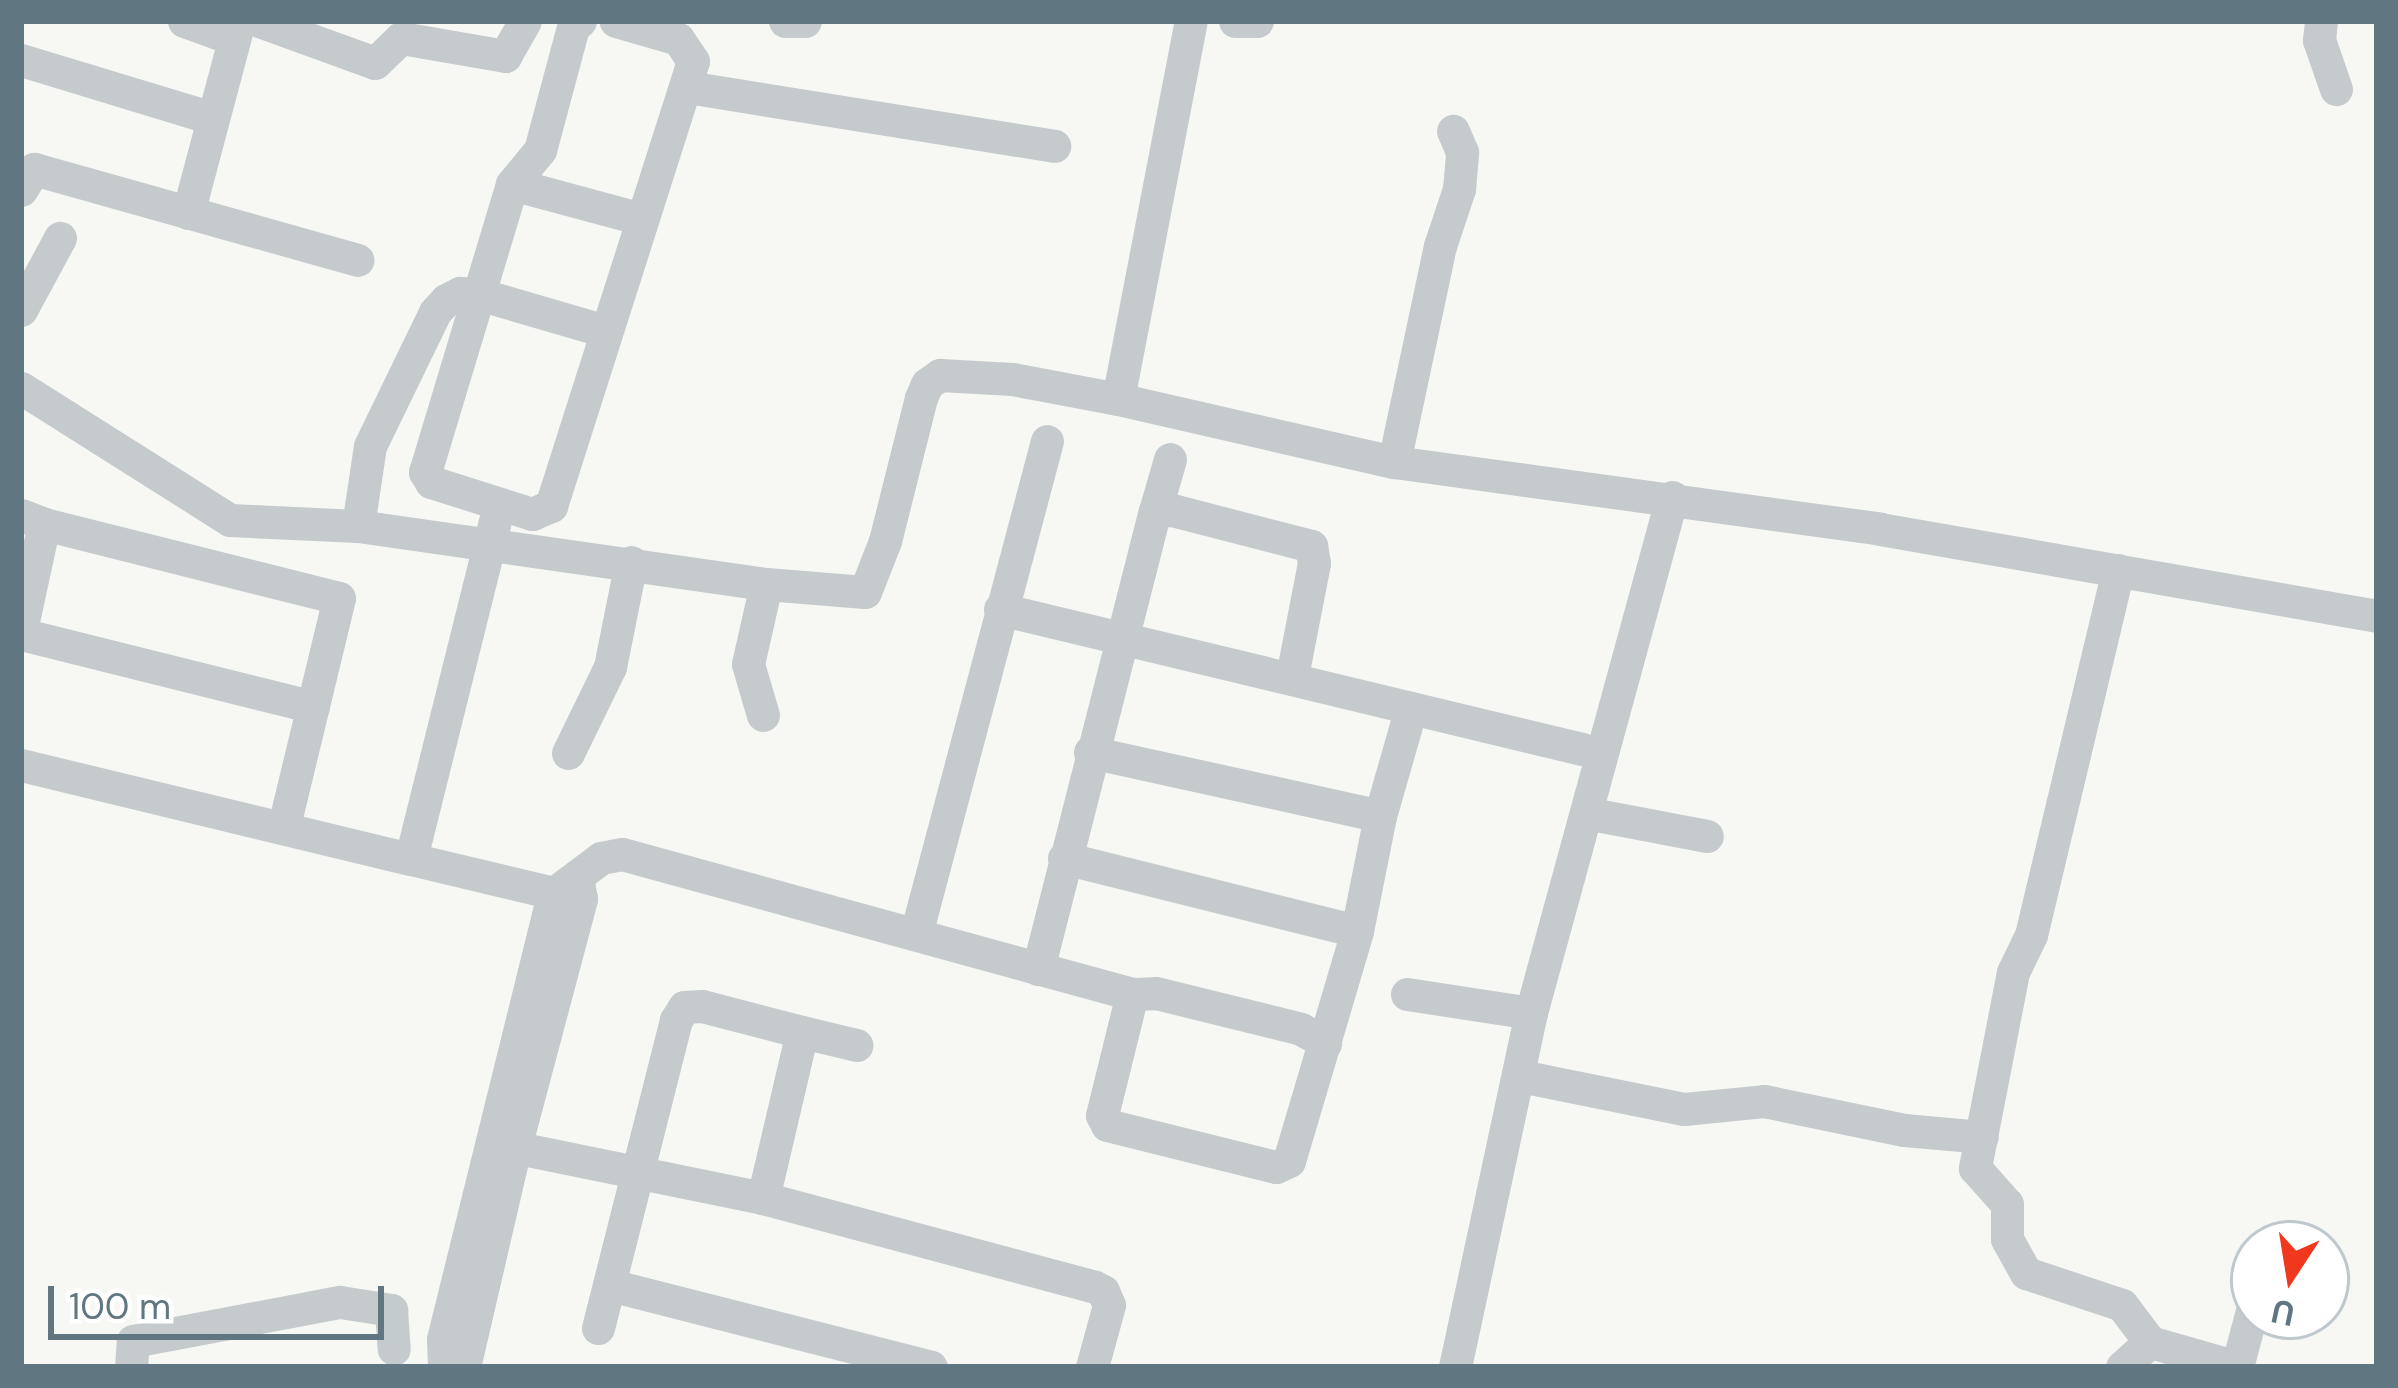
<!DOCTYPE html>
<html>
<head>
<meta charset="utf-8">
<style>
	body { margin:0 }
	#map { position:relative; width:2398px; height:1388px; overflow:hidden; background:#f7f7f4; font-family:"DM Sans",sans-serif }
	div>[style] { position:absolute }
	.minor>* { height:33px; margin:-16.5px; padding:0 16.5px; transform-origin:16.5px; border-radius:16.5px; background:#c5cacc }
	span { translate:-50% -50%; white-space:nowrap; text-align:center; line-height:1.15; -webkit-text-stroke:12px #fff; paint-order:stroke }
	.frame { position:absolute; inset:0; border:24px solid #607681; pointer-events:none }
	.north { position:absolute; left:2230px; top:1220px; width:120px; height:120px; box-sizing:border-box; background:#fff; border:3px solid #bfc8cd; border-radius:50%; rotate:192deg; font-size:33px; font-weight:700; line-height:48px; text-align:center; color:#607681 }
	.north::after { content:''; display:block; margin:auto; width:42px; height:54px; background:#ef381d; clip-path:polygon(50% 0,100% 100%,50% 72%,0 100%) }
	.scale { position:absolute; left:48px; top:1286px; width:336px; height:54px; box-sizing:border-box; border:6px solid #607681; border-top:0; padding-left:15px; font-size:36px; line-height:42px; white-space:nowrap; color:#607681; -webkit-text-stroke:9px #fff; paint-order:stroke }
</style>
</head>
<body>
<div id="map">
	<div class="minor">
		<div style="left:184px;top:21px;width:53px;rotate:19.8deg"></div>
		<div style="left:259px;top:21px;width:123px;rotate:19.9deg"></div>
		<div style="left:375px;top:63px;width:36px;rotate:-44deg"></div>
		<div style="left:401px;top:38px;width:106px;rotate:9.8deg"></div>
		<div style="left:505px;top:56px;width:40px;rotate:-60.3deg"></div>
		<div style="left:580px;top:21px;width:9px;rotate:139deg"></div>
		<div style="left:573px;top:27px;width:127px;rotate:105deg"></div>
		<div style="left:540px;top:150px;width:44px;rotate:129.5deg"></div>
		<div style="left:512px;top:184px;width:301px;rotate:106.8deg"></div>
		<div style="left:425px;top:472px;width:12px;rotate:59deg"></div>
		<div style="left:431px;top:482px;width:106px;rotate:17.6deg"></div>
		<div style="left:532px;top:514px;width:21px;rotate:-23deg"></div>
		<div style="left:551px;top:506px;width:467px;rotate:-72.3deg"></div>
		<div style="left:693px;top:61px;width:27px;rotate:-124deg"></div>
		<div style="left:678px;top:39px;width:65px;rotate:-163.8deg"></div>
		<div style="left:785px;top:21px;width:20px"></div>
		<div style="left:1235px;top:21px;width:22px"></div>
		<div style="left:2321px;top:21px;width:19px;rotate:96deg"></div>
		<div style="left:2319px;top:40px;width:52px;rotate:70.9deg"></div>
		<div style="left:21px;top:60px;width:200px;rotate:16.9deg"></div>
		<div style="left:687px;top:87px;width:372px;rotate:9.1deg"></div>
		<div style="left:512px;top:184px;width:135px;rotate:15.1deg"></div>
		<div style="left:21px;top:190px;width:25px;rotate:-58deg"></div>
		<div style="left:34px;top:169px;width:336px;rotate:15.7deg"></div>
		<div style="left:188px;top:213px;width:199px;rotate:-75.1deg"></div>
		<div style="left:21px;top:310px;width:82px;rotate:-61.6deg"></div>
		<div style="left:21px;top:388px;width:247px;rotate:32.3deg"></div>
		<div style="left:230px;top:520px;width:128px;rotate:2.7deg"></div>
		<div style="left:358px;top:526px;width:412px;rotate:8.1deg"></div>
		<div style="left:766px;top:584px;width:99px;rotate:4.6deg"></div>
		<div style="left:865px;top:592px;width:55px;rotate:-68.6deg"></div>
		<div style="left:885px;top:541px;width:147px;rotate:-75.9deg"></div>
		<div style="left:921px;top:398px;width:15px;rotate:-67deg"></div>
		<div style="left:927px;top:384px;width:16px;rotate:-35deg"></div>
		<div style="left:940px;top:375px;width:72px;rotate:3.2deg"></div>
		<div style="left:1012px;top:379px;width:108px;rotate:10.7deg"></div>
		<div style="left:1118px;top:399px;width:283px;rotate:12.9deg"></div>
		<div style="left:1394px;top:462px;width:491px;rotate:7.8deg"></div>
		<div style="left:1880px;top:529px;width:505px;rotate:9.93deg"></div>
		<div style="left:1118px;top:399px;width:385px;rotate:-79.1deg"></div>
		<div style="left:1394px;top:462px;width:221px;rotate:-78deg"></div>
		<div style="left:1440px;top:246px;width:60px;rotate:-71.6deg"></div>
		<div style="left:1459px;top:189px;width:37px;rotate:-85deg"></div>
		<div style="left:1462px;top:152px;width:23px;rotate:-113deg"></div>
		<div style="left:1155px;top:511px;width:54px;rotate:-73.9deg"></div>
		<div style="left:21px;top:515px;width:25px;rotate:21deg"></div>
		<div style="left:44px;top:524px;width:108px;rotate:102.2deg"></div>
		<div style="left:495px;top:521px;width:348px;rotate:104deg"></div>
		<div style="left:411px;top:859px;width:164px;rotate:13.4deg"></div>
		<div style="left:44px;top:524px;width:304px;rotate:14.1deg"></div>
		<div style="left:339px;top:598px;width:235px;rotate:103.6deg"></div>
		<div style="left:358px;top:526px;width:81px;rotate:-81.5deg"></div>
		<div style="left:370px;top:446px;width:149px;rotate:-64.1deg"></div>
		<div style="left:435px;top:312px;width:16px;rotate:-47deg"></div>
		<div style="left:446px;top:300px;width:16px;rotate:-27deg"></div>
		<div style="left:460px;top:293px;width:22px;rotate:5deg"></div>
		<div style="left:482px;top:295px;width:128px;rotate:16.3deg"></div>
		<div style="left:2118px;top:570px;width:375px;rotate:103.4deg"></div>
		<div style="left:2031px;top:935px;width:41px;rotate:115.9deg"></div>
		<div style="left:2013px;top:972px;width:200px;rotate:101deg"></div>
		<div style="left:1975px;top:1168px;width:48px;rotate:48.4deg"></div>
		<div style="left:2007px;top:1204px;width:35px;rotate:90deg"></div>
		<div style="left:2007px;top:1239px;width:39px;rotate:61deg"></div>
		<div style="left:2026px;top:1273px;width:101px;rotate:18.4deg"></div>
		<div style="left:2122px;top:1305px;width:46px;rotate:52.9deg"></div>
		<div style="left:2150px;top:1342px;width:91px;rotate:16deg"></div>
		<div style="left:1000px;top:609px;width:599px;rotate:13.53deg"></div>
		<div style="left:21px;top:634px;width:301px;rotate:14deg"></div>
		<div style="left:763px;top:715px;width:53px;rotate:-106.4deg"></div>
		<div style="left:748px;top:664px;width:82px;rotate:-77.3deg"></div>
		<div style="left:1090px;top:752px;width:297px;rotate:12.4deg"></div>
		<div style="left:568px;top:753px;width:96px;rotate:-64deg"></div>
		<div style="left:610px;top:667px;width:107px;rotate:-78.7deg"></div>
		<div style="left:21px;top:765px;width:401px;rotate:13.6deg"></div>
		<div style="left:1586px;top:813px;width:123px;rotate:10.8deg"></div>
		<div style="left:1064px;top:858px;width:302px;rotate:14deg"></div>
		<div style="left:916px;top:934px;width:510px;rotate:-75.12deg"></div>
		<div style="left:1038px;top:969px;width:473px;rotate:-75.7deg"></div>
		<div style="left:1155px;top:511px;width:17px;rotate:-3deg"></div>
		<div style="left:1172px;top:510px;width:144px;rotate:14.5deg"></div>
		<div style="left:1311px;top:546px;width:17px;rotate:80deg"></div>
		<div style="left:1314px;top:563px;width:115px;rotate:101deg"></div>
		<div style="left:1132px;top:994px;width:125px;rotate:103.9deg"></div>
		<div style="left:1102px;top:1115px;width:11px;rotate:63deg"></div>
		<div style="left:1107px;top:1125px;width:174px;rotate:14deg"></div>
		<div style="left:1276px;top:1167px;width:14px;rotate:-25deg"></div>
		<div style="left:1289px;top:1161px;width:240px;rotate:-73.5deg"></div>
		<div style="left:1357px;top:931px;width:117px;rotate:-78.7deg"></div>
		<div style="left:1380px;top:816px;width:112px;rotate:-74deg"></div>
		<div style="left:1407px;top:994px;width:125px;rotate:8.7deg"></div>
		<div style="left:802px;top:1032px;width:56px;rotate:13.5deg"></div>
		<div style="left:1520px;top:1076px;width:167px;rotate:11.4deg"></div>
		<div style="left:1684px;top:1109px;width:80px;rotate:-5.7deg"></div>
		<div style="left:1764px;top:1101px;width:143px;rotate:11.7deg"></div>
		<div style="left:1904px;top:1130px;width:78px;rotate:5.1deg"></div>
		<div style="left:493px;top:1143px;width:276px;rotate:11.5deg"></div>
		<div style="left:763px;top:1198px;width:344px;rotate:15deg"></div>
		<div style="left:1095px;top:1287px;width:9px;rotate:27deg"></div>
		<div style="left:1103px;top:1291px;width:15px;rotate:67deg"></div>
		<div style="left:1109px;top:1305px;width:64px;rotate:105.3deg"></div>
		<div style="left:610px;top:1285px;width:331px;rotate:14.3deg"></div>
		<div style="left:598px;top:1328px;width:318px;rotate:-75.8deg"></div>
		<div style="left:676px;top:1020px;width:15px;rotate:-58deg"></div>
		<div style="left:684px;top:1007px;width:18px;rotate:-3deg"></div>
		<div style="left:702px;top:1006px;width:103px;rotate:14.6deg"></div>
		<div style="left:802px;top:1032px;width:171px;rotate:103.2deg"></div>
		<div style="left:131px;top:1367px;width:26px;rotate:-86deg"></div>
		<div style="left:133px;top:1341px;width:211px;rotate:-10.7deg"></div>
		<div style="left:340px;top:1302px;width:52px;rotate:8.9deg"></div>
		<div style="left:391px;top:1310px;width:39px;rotate:86deg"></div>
		<div style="left:444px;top:1367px;width:28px;rotate:-92deg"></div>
		<div style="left:443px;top:1339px;width:458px;rotate:-76.1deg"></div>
		<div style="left:553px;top:894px;width:60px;rotate:-36.9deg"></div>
		<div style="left:601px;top:858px;width:21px;rotate:-11deg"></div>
		<div style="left:622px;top:854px;width:529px;rotate:15.35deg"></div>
		<div style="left:1132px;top:994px;width:24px;rotate:-2deg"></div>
		<div style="left:1156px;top:993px;width:149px;rotate:13.9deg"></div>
		<div style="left:1301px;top:1029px;width:28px;rotate:30deg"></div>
		<div style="left:464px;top:1367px;width:226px;rotate:-76.9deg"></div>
		<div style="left:515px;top:1147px;width:257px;rotate:-75.1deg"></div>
		<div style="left:581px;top:899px;width:23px;rotate:-100deg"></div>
		<div style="left:1455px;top:1367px;width:362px;rotate:-77.9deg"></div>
		<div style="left:1531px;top:1013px;width:535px;rotate:-74.72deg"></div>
		<div style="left:2122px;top:1367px;width:38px;rotate:-42deg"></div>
		<div style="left:2237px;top:1367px;width:66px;rotate:-75.1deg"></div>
	</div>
	<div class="frame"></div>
	<div class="north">U</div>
	<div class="scale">100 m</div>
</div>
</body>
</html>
